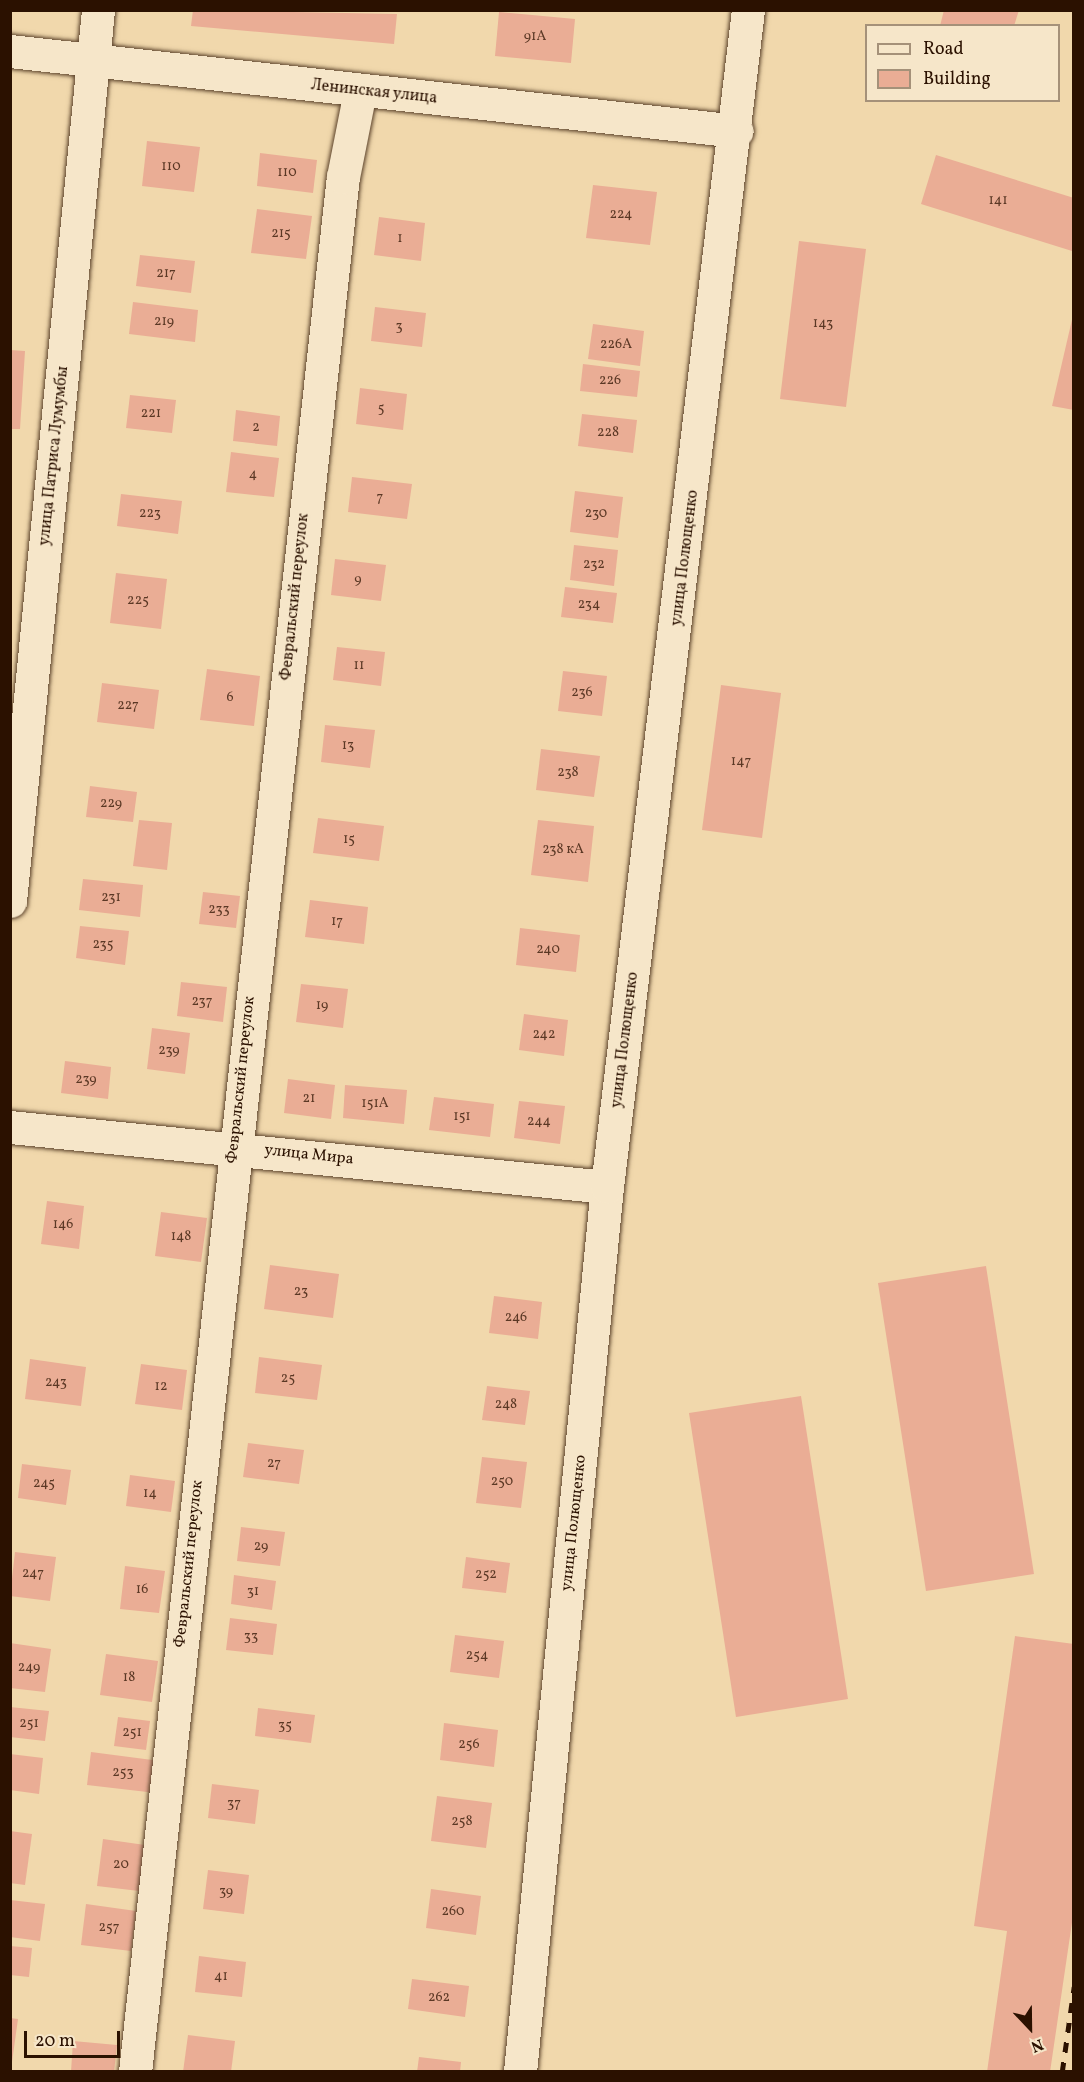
<!DOCTYPE html>
<html>
<head>
<meta charset="utf-8">
<style>
	body { margin:0 }
	#map { position:relative; width:1084px; height:2082px; overflow:hidden; background:#f1d8ac; font-family:Vollkorn,serif }
	div>[style] { position:absolute }
	.building>* { inset:0; background:#eaad95 }
	.roads { filter:drop-shadow(0 0 2px #5c432b) drop-shadow(0 0 2px #5c432b) }
	.minor>* { height:33px; margin:-16.5px; padding:0 16.5px; transform-origin:16.5px; border-radius:16.5px; background:#f6e6c9 }
	.rail>* { height:4.5px; margin-top:-2.25px; transform-origin:0; background:repeating-linear-gradient(90deg,#2b1100 0 10px,transparent 0 20px) }
	span { translate:-50% -50%; white-space:nowrap; text-align:center; line-height:1.15; -webkit-text-stroke:4.5px #f6e6c9; paint-order:stroke }
	.number-label { font-size:14px; color:#5b3825 }
	.number-label span { -webkit-text-stroke-width:0 }
	.street-label { font-size:16px; color:#2b1100 }
	.frame { position:absolute; inset:0; border:12px solid #2b1100; pointer-events:none }
	.legend { position:absolute; left:865px; top:24px; width:195px; height:78px; box-sizing:border-box; background:#f6e6c9; border:2px solid #a59179; margin:0; padding:8px 10px; list-style:none; font-size:18px; color:#2b1100 }
	.legend li { display:flex; align-items:center; gap:12px; height:30px }
	.legend b { width:30px; border:2px solid #a59179 }
	.north { position:absolute; left:1000px; top:1998px; width:60px; height:60px; -webkit-text-stroke:4px #f6e6c9; paint-order:stroke; rotate:158deg; font-size:16px; font-weight:700; line-height:24px; text-align:center; color:#2b1100 }
	.north::after { content:''; display:block; margin:auto; width:21px; height:27px; background:#2b1100; clip-path:polygon(50% 0,100% 100%,50% 72%,0 100%) }
	.scale { position:absolute; left:24px; top:2031px; width:96px; height:27px; box-sizing:border-box; border:3px solid #2b1100; border-top:0; padding-left:8px; font-size:18px; line-height:21px; white-space:nowrap; color:#2b1100; -webkit-text-stroke:4px #f6e6c9; paint-order:stroke }
</style>
</head>
<body>
<div id="map">
	<div class="building">
		<div style="clip-path:polygon(193px 10px,397px 14px,394px 44px,191px 26px)"></div>
		<div style="clip-path:polygon(944px 10px,1019px 10px,1014px 26px,940px 26px)"></div>
		<div style="clip-path:polygon(499px 12px,575px 19px,571px 63px,495px 56px)"></div>
		<div style="clip-path:polygon(147px 141px,200px 147px,194px 192px,142px 186px)"></div>
		<div style="clip-path:polygon(260px 153px,317px 160px,313px 193px,257px 186px)"></div>
		<div style="clip-path:polygon(936px 155px,1074px 198px,1072px 251px,921px 204px)"></div>
		<div style="clip-path:polygon(593px 185px,657px 192px,650px 245px,586px 238px)"></div>
		<div style="clip-path:polygon(257px 209px,312px 216px,306px 259px,251px 253px)"></div>
		<div style="clip-path:polygon(379px 217px,425px 223px,421px 261px,374px 255px)"></div>
		<div style="clip-path:polygon(799px 241px,866px 249px,846px 407px,780px 399px)"></div>
		<div style="clip-path:polygon(140px 255px,195px 261px,191px 293px,136px 286px)"></div>
		<div style="clip-path:polygon(133px 302px,198px 310px,195px 342px,129px 334px)"></div>
		<div style="clip-path:polygon(375px 307px,426px 313px,422px 347px,371px 341px)"></div>
		<div style="clip-path:polygon(1074px 311px,1074px 410px,1052px 406px)"></div>
		<div style="clip-path:polygon(593px 324px,644px 331px,640px 366px,588px 359px)"></div>
		<div style="clip-path:polygon(10px 350px,25px 351px,20px 429px,10px 429px)"></div>
		<div style="clip-path:polygon(583px 364px,640px 371px,637px 397px,580px 391px)"></div>
		<div style="clip-path:polygon(360px 388px,407px 394px,403px 430px,356px 424px)"></div>
		<div style="clip-path:polygon(130px 395px,176px 400px,172px 433px,126px 428px)"></div>
		<div style="clip-path:polygon(236px 410px,280px 416px,277px 446px,233px 441px)"></div>
		<div style="clip-path:polygon(582px 414px,637px 420px,633px 453px,578px 446px)"></div>
		<div style="clip-path:polygon(231px 452px,279px 458px,274px 497px,226px 492px)"></div>
		<div style="clip-path:polygon(352px 477px,412px 484px,407px 519px,348px 512px)"></div>
		<div style="clip-path:polygon(575px 491px,623px 497px,618px 538px,570px 532px)"></div>
		<div style="clip-path:polygon(121px 494px,182px 501px,178px 534px,117px 526px)"></div>
		<div style="clip-path:polygon(574px 545px,618px 550px,614px 586px,570px 580px)"></div>
		<div style="clip-path:polygon(335px 559px,386px 565px,381px 601px,331px 595px)"></div>
		<div style="clip-path:polygon(116px 573px,167px 579px,161px 629px,110px 623px)"></div>
		<div style="clip-path:polygon(565px 587px,617px 593px,613px 623px,561px 617px)"></div>
		<div style="clip-path:polygon(337px 647px,385px 652px,381px 686px,333px 680px)"></div>
		<div style="clip-path:polygon(207px 669px,260px 676px,254px 726px,200px 720px)"></div>
		<div style="clip-path:polygon(563px 671px,607px 676px,602px 716px,558px 711px)"></div>
		<div style="clip-path:polygon(102px 683px,159px 690px,154px 729px,97px 722px)"></div>
		<div style="clip-path:polygon(721px 685px,781px 693px,762px 838px,702px 830px)"></div>
		<div style="clip-path:polygon(325px 725px,375px 730px,370px 768px,321px 762px)"></div>
		<div style="clip-path:polygon(541px 749px,600px 756px,594px 797px,536px 790px)"></div>
		<div style="clip-path:polygon(90px 786px,137px 792px,133px 822px,86px 817px)"></div>
		<div style="clip-path:polygon(318px 818px,384px 826px,379px 861px,313px 853px)"></div>
		<div style="clip-path:polygon(139px 820px,172px 823px,167px 870px,133px 866px)"></div>
		<div style="clip-path:polygon(538px 820px,594px 826px,588px 882px,531px 875px)"></div>
		<div style="clip-path:polygon(83px 879px,143px 885px,140px 917px,79px 910px)"></div>
		<div style="clip-path:polygon(203px 892px,240px 896px,236px 928px,199px 924px)"></div>
		<div style="clip-path:polygon(310px 900px,368px 907px,364px 944px,305px 937px)"></div>
		<div style="clip-path:polygon(80px 926px,129px 931px,125px 965px,76px 958px)"></div>
		<div style="clip-path:polygon(520px 928px,580px 935px,576px 972px,516px 965px)"></div>
		<div style="clip-path:polygon(181px 982px,227px 987px,223px 1022px,177px 1016px)"></div>
		<div style="clip-path:polygon(301px 984px,348px 989px,343px 1028px,296px 1022px)"></div>
		<div style="clip-path:polygon(524px 1014px,568px 1020px,564px 1056px,519px 1050px)"></div>
		<div style="clip-path:polygon(152px 1028px,190px 1033px,185px 1074px,147px 1069px)"></div>
		<div style="clip-path:polygon(65px 1061px,111px 1067px,108px 1099px,61px 1093px)"></div>
		<div style="clip-path:polygon(288px 1079px,335px 1085px,331px 1119px,284px 1113px)"></div>
		<div style="clip-path:polygon(345px 1085px,407px 1090px,404px 1124px,343px 1118px)"></div>
		<div style="clip-path:polygon(434px 1097px,494px 1104px,490px 1137px,429px 1130px)"></div>
		<div style="clip-path:polygon(519px 1101px,565px 1106px,560px 1144px,514px 1138px)"></div>
		<div style="clip-path:polygon(47px 1201px,84px 1206px,79px 1249px,41px 1244px)"></div>
		<div style="clip-path:polygon(161px 1212px,207px 1218px,201px 1262px,155px 1256px)"></div>
		<div style="clip-path:polygon(270px 1265px,339px 1274px,333px 1318px,264px 1309px)"></div>
		<div style="clip-path:polygon(986px 1266px,1034px 1574px,926px 1591px,878px 1283px)"></div>
		<div style="clip-path:polygon(494px 1296px,542px 1302px,538px 1339px,489px 1333px)"></div>
		<div style="clip-path:polygon(259px 1357px,322px 1365px,317px 1400px,255px 1393px)"></div>
		<div style="clip-path:polygon(30px 1359px,86px 1367px,81px 1406px,25px 1399px)"></div>
		<div style="clip-path:polygon(141px 1364px,187px 1370px,182px 1410px,135px 1404px)"></div>
		<div style="clip-path:polygon(487px 1386px,530px 1391px,525px 1425px,482px 1420px)"></div>
		<div style="clip-path:polygon(801px 1396px,848px 1699px,736px 1717px,689px 1413px)"></div>
		<div style="clip-path:polygon(248px 1443px,304px 1450px,299px 1484px,243px 1477px)"></div>
		<div style="clip-path:polygon(482px 1457px,527px 1462px,521px 1508px,476px 1503px)"></div>
		<div style="clip-path:polygon(22px 1464px,71px 1470px,66px 1505px,18px 1498px)"></div>
		<div style="clip-path:polygon(130px 1475px,175px 1481px,171px 1512px,126px 1506px)"></div>
		<div style="clip-path:polygon(241px 1527px,285px 1532px,280px 1566px,237px 1561px)"></div>
		<div style="clip-path:polygon(15px 1552px,56px 1557px,50px 1601px,10px 1596px)"></div>
		<div style="clip-path:polygon(466px 1557px,510px 1563px,506px 1593px,462px 1588px)"></div>
		<div style="clip-path:polygon(125px 1566px,165px 1571px,159px 1613px,120px 1609px)"></div>
		<div style="clip-path:polygon(234px 1575px,276px 1581px,272px 1610px,231px 1604px)"></div>
		<div style="clip-path:polygon(230px 1618px,277px 1624px,273px 1655px,226px 1650px)"></div>
		<div style="clip-path:polygon(455px 1635px,504px 1641px,499px 1678px,450px 1672px)"></div>
		<div style="clip-path:polygon(1015px 1636px,1074px 1644px,1074px 1909px,1050px 2072px,987px 2072px,1007px 1931px,974px 1926px)"></div>
		<div style="clip-path:polygon(10px 1643px,51px 1649px,45px 1692px,10px 1688px)"></div>
		<div style="clip-path:polygon(106px 1654px,158px 1661px,152px 1702px,100px 1695px)"></div>
		<div style="clip-path:polygon(10px 1707px,49px 1711px,45px 1741px,10px 1737px)"></div>
		<div style="clip-path:polygon(258px 1708px,315px 1715px,311px 1743px,255px 1736px)"></div>
		<div style="clip-path:polygon(118px 1717px,150px 1721px,146px 1750px,114px 1746px)"></div>
		<div style="clip-path:polygon(444px 1723px,498px 1730px,494px 1767px,440px 1760px)"></div>
		<div style="clip-path:polygon(91px 1752px,160px 1761px,156px 1793px,87px 1785px)"></div>
		<div style="clip-path:polygon(10px 1754px,43px 1758px,39px 1794px,10px 1790px)"></div>
		<div style="clip-path:polygon(212px 1784px,259px 1790px,255px 1824px,208px 1818px)"></div>
		<div style="clip-path:polygon(437px 1796px,492px 1803px,486px 1848px,431px 1841px)"></div>
		<div style="clip-path:polygon(10px 1831px,32px 1834px,25px 1885px,10px 1883px)"></div>
		<div style="clip-path:polygon(103px 1839px,145px 1845px,139px 1891px,97px 1886px)"></div>
		<div style="clip-path:polygon(208px 1870px,249px 1875px,244px 1914px,203px 1909px)"></div>
		<div style="clip-path:polygon(431px 1889px,481px 1896px,476px 1935px,426px 1928px)"></div>
		<div style="clip-path:polygon(10px 1900px,45px 1904px,40px 1941px,10px 1937px)"></div>
		<div style="clip-path:polygon(86px 1904px,136px 1911px,131px 1951px,81px 1945px)"></div>
		<div style="clip-path:polygon(10px 1946px,32px 1948px,29px 1977px,10px 1975px)"></div>
		<div style="clip-path:polygon(199px 1956px,246px 1962px,242px 1997px,195px 1992px)"></div>
		<div style="clip-path:polygon(412px 1979px,469px 1986px,465px 2017px,408px 2009px)"></div>
		<div style="clip-path:polygon(10px 2018px,18px 2019px,12px 2062px,10px 2062px)"></div>
		<div style="clip-path:polygon(188px 2035px,235px 2041px,231px 2072px,183px 2072px)"></div>
		<div style="clip-path:polygon(73px 2041px,117px 2045px,114px 2072px,71px 2072px)"></div>
		<div style="clip-path:polygon(419px 2057px,461px 2062px,460px 2072px,417px 2072px)"></div>
	</div>
	<div class="roads">
		<div class="minor">
			<div style="left:10px;top:51px;width:731px;rotate:6.28deg"></div>
			<div style="left:10px;top:901px;width:895px;rotate:-84.36deg"></div>
			<div style="left:10px;top:1127px;width:600px;rotate:5.74deg"></div>
			<div style="left:135px;top:2072px;width:1906px;rotate:-83.74deg"></div>
			<div style="left:343px;top:177px;width:88px;rotate:-78.8deg"></div>
			<div style="left:520px;top:2072px;width:889px;rotate:-84.39deg"></div>
			<div style="left:607px;top:1187px;width:1185px;rotate:-83.17deg"></div>
		</div>
	</div>
	<div class="rail">
		<div style="left:1062px;top:2072px;width:86px;rotate:-82deg"></div>
	</div>
	<div class="number-label">
		<span style="left:535px;top:37px">91А</span>
		<span style="left:171px;top:167px">110</span>
		<span style="left:287px;top:173px">110</span>
		<span style="left:998px;top:201px">141</span>
		<span style="left:621px;top:215px">224</span>
		<span style="left:281px;top:234px">215</span>
		<span style="left:400px;top:239px">1</span>
		<span style="left:166px;top:274px">217</span>
		<span style="left:164px;top:322px">219</span>
		<span style="left:823px;top:324px">143</span>
		<span style="left:399px;top:327px">3</span>
		<span style="left:616px;top:345px">226А</span>
		<span style="left:610px;top:381px">226</span>
		<span style="left:381px;top:409px">5</span>
		<span style="left:151px;top:414px">221</span>
		<span style="left:256px;top:428px">2</span>
		<span style="left:608px;top:433px">228</span>
		<span style="left:253px;top:475px">4</span>
		<span style="left:380px;top:498px">7</span>
		<span style="left:150px;top:514px">223</span>
		<span style="left:596px;top:514px">230</span>
		<span style="left:594px;top:565px">232</span>
		<span style="left:358px;top:580px">9</span>
		<span style="left:138px;top:601px">225</span>
		<span style="left:589px;top:605px">234</span>
		<span style="left:359px;top:666px">11</span>
		<span style="left:582px;top:693px">236</span>
		<span style="left:230px;top:698px">6</span>
		<span style="left:128px;top:706px">227</span>
		<span style="left:348px;top:746px">13</span>
		<span style="left:741px;top:762px">147</span>
		<span style="left:568px;top:773px">238</span>
		<span style="left:111px;top:804px">229</span>
		<span style="left:349px;top:840px">15</span>
		<span style="left:563px;top:850px">238 кА</span>
		<span style="left:111px;top:898px">231</span>
		<span style="left:219px;top:910px">233</span>
		<span style="left:337px;top:922px">17</span>
		<span style="left:103px;top:945px">235</span>
		<span style="left:548px;top:950px">240</span>
		<span style="left:202px;top:1002px">237</span>
		<span style="left:322px;top:1006px">19</span>
		<span style="left:544px;top:1035px">242</span>
		<span style="left:169px;top:1051px">239</span>
		<span style="left:86px;top:1080px">239</span>
		<span style="left:309px;top:1099px">21</span>
		<span style="left:375px;top:1104px">151А</span>
		<span style="left:462px;top:1117px">151</span>
		<span style="left:539px;top:1122px">244</span>
		<span style="left:63px;top:1225px">146</span>
		<span style="left:181px;top:1237px">148</span>
		<span style="left:301px;top:1292px">23</span>
		<span style="left:516px;top:1318px">246</span>
		<span style="left:288px;top:1379px">25</span>
		<span style="left:56px;top:1383px">243</span>
		<span style="left:161px;top:1387px">12</span>
		<span style="left:506px;top:1405px">248</span>
		<span style="left:274px;top:1464px">27</span>
		<span style="left:502px;top:1482px">250</span>
		<span style="left:44px;top:1484px">245</span>
		<span style="left:150px;top:1494px">14</span>
		<span style="left:261px;top:1547px">29</span>
		<span style="left:33px;top:1574px">247</span>
		<span style="left:486px;top:1575px">252</span>
		<span style="left:142px;top:1590px">16</span>
		<span style="left:253px;top:1592px">31</span>
		<span style="left:251px;top:1637px">33</span>
		<span style="left:477px;top:1656px">254</span>
		<span style="left:29px;top:1668px">249</span>
		<span style="left:129px;top:1678px">18</span>
		<span style="left:29px;top:1724px">251</span>
		<span style="left:285px;top:1726px">35</span>
		<span style="left:132px;top:1733px">251</span>
		<span style="left:469px;top:1745px">256</span>
		<span style="left:123px;top:1773px">253</span>
		<span style="left:234px;top:1804px">37</span>
		<span style="left:462px;top:1822px">258</span>
		<span style="left:121px;top:1865px">20</span>
		<span style="left:226px;top:1892px">39</span>
		<span style="left:453px;top:1912px">260</span>
		<span style="left:109px;top:1928px">257</span>
		<span style="left:221px;top:1977px">41</span>
		<span style="left:439px;top:1998px">262</span>
	</div>
	<div class="street-label">
		<span style="left:374px;top:92px;rotate:6deg">Ленинская улица</span>
		<span style="left:54px;top:456px;rotate:-84deg">улица Патриса Лумумбы</span>
		<span style="left:685px;top:558px;rotate:-83deg">улица Полющенко</span>
		<span style="left:295px;top:597px;rotate:-84deg">Февральский переулок</span>
		<span style="left:625px;top:1040px;rotate:-83deg">улица Полющенко</span>
		<span style="left:241px;top:1080px;rotate:-84deg">Февральский переулок</span>
		<span style="left:309px;top:1155px;rotate:6deg">улица Мира</span>
		<span style="left:574px;top:1523px;rotate:-84deg">улица Полющенко</span>
		<span style="left:189px;top:1564px;rotate:-84deg">Февральский переулок</span>
	</div>
	<div class="frame"></div>
	<ul class="legend">
	<li><b style="height:8px;background:#f6e6c9"></b>Road</li>
	<li><b style="height:16px;background:#eaad95"></b>Building</li>
	</ul>
	<div class="north">N</div>
	<div class="scale">20 m</div>
</div>
</body>
</html>
